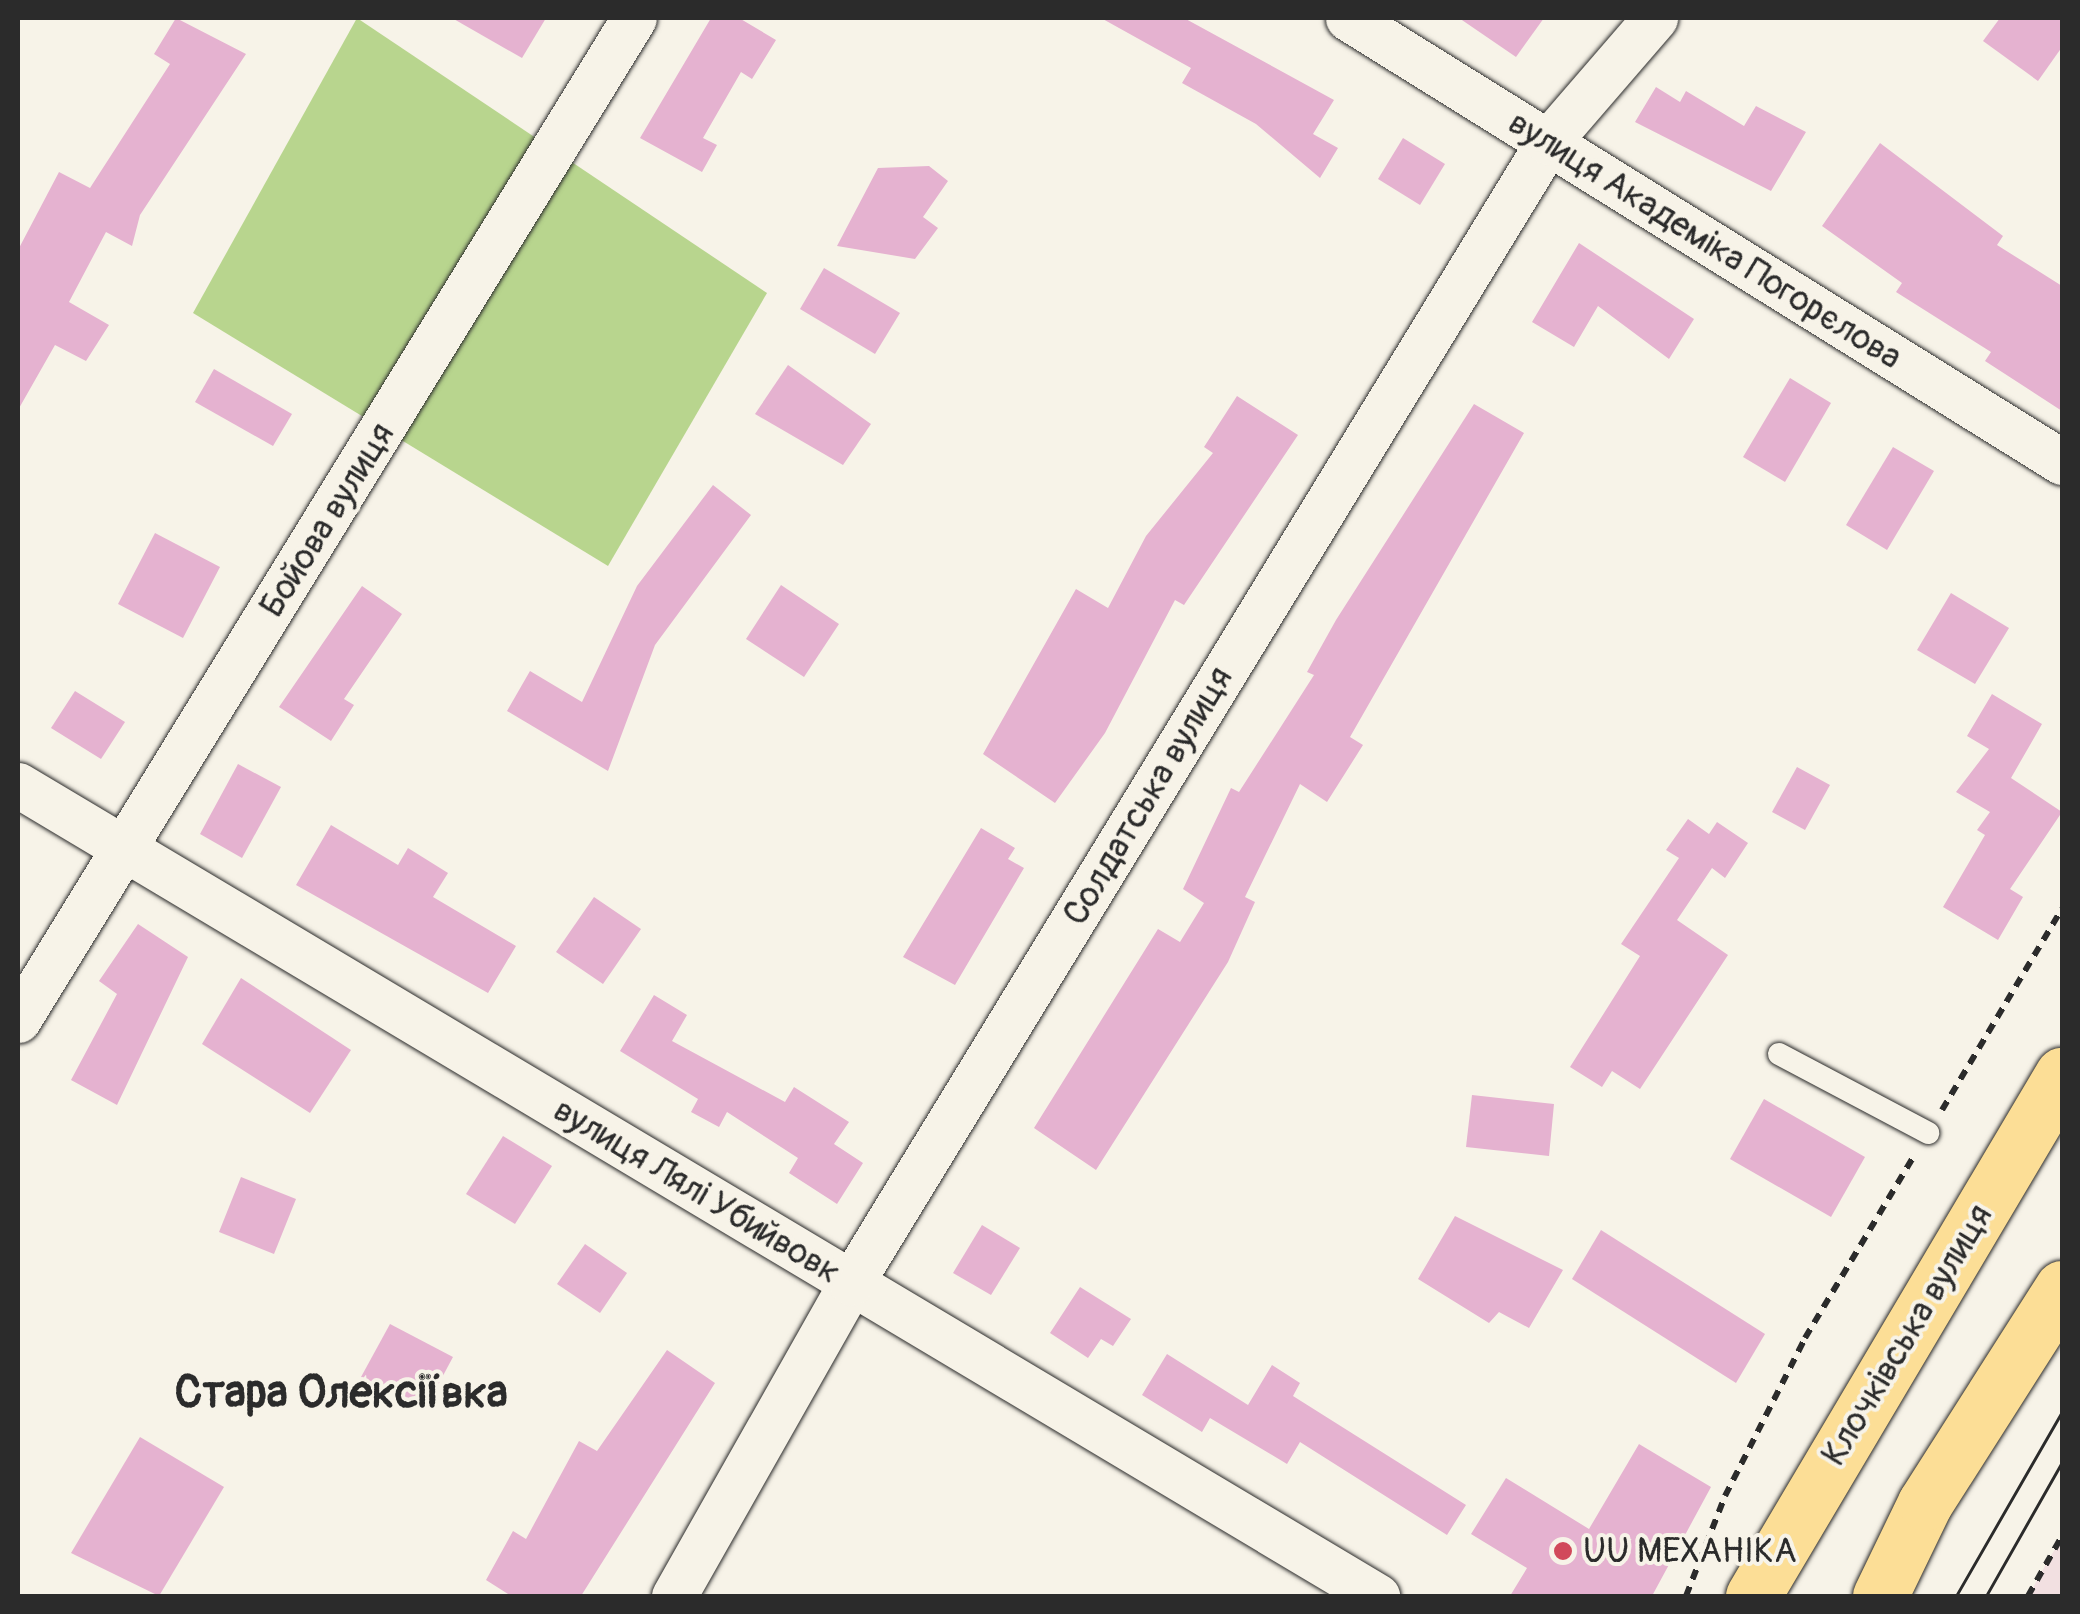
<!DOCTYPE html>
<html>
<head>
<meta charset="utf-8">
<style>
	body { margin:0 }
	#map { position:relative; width:2080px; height:1614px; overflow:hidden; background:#f7f3e8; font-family:Pangolin,sans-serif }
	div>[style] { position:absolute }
	.built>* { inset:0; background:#f2e0e1 }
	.green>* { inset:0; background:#b8d58e }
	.building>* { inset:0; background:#e5b2d0 }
	.path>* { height:6px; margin-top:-3px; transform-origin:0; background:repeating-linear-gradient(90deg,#2b2b2b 0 10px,transparent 0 18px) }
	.roads { filter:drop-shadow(0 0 2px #2b2b2b) drop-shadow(0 0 2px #2b2b2b) }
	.service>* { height:22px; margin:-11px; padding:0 11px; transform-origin:11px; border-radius:11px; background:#f7f3e8 }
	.minor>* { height:45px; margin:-22.5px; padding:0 22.5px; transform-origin:22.5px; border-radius:22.5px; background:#f7f3e8 }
	.primary>* { height:55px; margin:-27.5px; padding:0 27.5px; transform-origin:27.5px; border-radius:27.5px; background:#fcde96 }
	.tram>* { height:2.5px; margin:-1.25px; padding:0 1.25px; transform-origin:1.25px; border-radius:1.25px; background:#2b2b2b }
	.dots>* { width:28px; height:28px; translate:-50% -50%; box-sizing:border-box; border:5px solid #f7f3e8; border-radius:50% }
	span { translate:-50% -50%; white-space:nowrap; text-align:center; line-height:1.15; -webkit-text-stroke:8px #f7f3e8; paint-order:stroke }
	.street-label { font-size:35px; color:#2b2b2b }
	.poi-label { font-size:35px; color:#2b2b2b }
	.left { translate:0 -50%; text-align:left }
	.district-label { font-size:45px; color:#2b2b2b; font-weight:700 }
	.frame { position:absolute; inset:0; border:20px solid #2b2b2b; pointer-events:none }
</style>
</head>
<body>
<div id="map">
	<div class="built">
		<div style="clip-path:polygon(2062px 1537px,2062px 1596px,2029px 1596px,2038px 1578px)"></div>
	</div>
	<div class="green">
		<div style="clip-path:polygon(357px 18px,767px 293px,608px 566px,193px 313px)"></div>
	</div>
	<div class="building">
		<div style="clip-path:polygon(176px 18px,246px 54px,140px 215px,132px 246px,106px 232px,69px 302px,109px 325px,86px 361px,55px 345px,18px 410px,18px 250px,59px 172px,90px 188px,170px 64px,154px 54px)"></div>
		<div style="clip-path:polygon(452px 18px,546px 18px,522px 58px)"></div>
		<div style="clip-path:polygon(711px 18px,739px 18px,776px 40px,752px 79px,741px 72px,703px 138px,717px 145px,702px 172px,640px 138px)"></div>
		<div style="clip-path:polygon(1101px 18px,1184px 18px,1334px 100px,1313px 134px,1338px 148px,1320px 178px,1256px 124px,1182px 83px,1191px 68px)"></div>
		<div style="clip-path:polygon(1459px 18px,1544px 18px,1516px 57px)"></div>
		<div style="clip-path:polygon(2000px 18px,2062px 18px,2062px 47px,2038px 81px,1983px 41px)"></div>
		<div style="clip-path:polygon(1656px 87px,1680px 102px,1686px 91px,1744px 126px,1756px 106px,1806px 132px,1771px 191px,1635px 122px)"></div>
		<div style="clip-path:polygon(1403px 138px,1445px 164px,1420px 205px,1378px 179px)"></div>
		<div style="clip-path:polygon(1880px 143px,2003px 236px,1997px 245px,2062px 286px,2062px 411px,1985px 361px,1991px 352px,1896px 292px,1902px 283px,1822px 226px)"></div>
		<div style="clip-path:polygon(929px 166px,948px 181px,923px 217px,938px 228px,915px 259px,837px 246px,878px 168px)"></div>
		<div style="clip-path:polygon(1579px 243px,1694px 319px,1669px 359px,1598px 306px,1574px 347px,1532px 322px)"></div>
		<div style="clip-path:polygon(824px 268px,900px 313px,875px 354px,800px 309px)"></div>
		<div style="clip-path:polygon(788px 365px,871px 424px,843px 465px,755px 414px)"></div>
		<div style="clip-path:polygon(214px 369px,292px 414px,273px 446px,195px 402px)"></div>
		<div style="clip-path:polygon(1790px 378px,1831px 403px,1785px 482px,1743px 457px)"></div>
		<div style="clip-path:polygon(1237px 396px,1298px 435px,1184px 605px,1175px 600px,1105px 733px,1055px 803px,983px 754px,1076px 589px,1108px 608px,1146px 536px,1213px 453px,1204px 447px)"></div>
		<div style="clip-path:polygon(1474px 404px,1524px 433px,1350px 737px,1363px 745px,1327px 802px,1300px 784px,1245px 897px,1255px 902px,1228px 962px,1096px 1170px,1034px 1128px,1158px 929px,1180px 942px,1204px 903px,1183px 889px,1231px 788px,1239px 792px,1314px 675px,1307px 672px,1336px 620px)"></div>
		<div style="clip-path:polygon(1893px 447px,1934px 471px,1887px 550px,1846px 525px)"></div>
		<div style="clip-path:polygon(713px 485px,751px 515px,655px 645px,608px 771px,507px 711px,530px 671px,582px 702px,637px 586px)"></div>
		<div style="clip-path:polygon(155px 533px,220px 567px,183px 638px,118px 604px)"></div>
		<div style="clip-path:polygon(781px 585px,839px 624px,804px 677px,746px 639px)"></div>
		<div style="clip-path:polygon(362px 586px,402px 614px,344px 699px,354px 705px,331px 741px,279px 707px)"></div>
		<div style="clip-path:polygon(1951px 593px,2009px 628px,1975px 684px,1917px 650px)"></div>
		<div style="clip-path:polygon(75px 691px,125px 722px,101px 759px,51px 728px)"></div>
		<div style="clip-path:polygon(1992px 694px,2042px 724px,2011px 778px,2062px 812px,2010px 889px,2023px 897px,1998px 940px,1943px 907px,1985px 835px,1977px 830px,1990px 812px,1956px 792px,1989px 749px,1967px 736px)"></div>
		<div style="clip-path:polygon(238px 764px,281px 787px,242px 858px,200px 834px)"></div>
		<div style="clip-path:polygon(1797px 767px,1830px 785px,1805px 830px,1772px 812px)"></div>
		<div style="clip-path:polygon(1688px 819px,1709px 834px,1717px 822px,1748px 843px,1725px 878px,1712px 868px,1677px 920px,1728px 955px,1640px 1089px,1612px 1071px,1602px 1087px,1570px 1067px,1640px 956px,1621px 944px,1679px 858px,1666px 850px)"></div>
		<div style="clip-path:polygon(331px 825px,398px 865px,408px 848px,448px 873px,433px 897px,516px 946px,488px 993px,296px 885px)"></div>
		<div style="clip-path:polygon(981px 828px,1015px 848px,1008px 859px,1024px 868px,955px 985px,903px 957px)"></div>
		<div style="clip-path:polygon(594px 897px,641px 929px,603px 984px,556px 952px)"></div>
		<div style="clip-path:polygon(138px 924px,188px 957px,117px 1105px,71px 1080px,117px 994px,99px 981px)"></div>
		<div style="clip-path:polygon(241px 978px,351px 1050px,310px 1113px,202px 1044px)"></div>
		<div style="clip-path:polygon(654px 995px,687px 1015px,672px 1041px,785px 1102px,794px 1087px,849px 1122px,834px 1144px,863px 1163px,837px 1204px,789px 1173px,798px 1158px,727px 1112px,719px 1127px,691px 1112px,698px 1099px,620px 1051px)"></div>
		<div style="clip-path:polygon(1472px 1095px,1554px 1104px,1549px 1156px,1466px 1147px)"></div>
		<div style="clip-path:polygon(1764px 1099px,1865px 1157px,1831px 1217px,1730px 1159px)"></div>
		<div style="clip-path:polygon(503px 1136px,552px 1166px,515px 1224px,466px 1194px)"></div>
		<div style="clip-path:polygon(241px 1177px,296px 1199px,274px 1254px,219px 1232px)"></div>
		<div style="clip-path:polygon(1455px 1216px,1563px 1270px,1529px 1328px,1499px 1312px,1489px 1323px,1418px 1279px)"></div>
		<div style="clip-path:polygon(982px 1225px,1020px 1248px,991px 1295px,953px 1273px)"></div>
		<div style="clip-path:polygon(1601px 1230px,1765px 1334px,1736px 1383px,1572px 1279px)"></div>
		<div style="clip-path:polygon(585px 1244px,627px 1273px,600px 1313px,557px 1284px)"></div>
		<div style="clip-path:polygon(1080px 1287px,1131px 1319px,1113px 1346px,1101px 1339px,1088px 1358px,1050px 1333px)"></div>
		<div style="clip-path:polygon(390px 1324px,453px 1357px,424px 1411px,361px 1377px)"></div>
		<div style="clip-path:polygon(667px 1350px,715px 1383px,581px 1596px,511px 1596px,486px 1580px,513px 1531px,526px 1539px,579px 1441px,597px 1451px)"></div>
		<div style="clip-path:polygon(1167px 1354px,1248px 1405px,1272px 1365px,1300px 1383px,1293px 1396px,1466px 1505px,1447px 1535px,1300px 1442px,1287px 1464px,1210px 1418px,1202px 1432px,1142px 1395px)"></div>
		<div style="clip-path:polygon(140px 1437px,224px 1487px,159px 1596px,71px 1553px)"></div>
		<div style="clip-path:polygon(1639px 1444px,1711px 1487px,1652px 1596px,1510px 1596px,1527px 1568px,1471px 1534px,1506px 1478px,1589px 1529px)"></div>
	</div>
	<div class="path">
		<div style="left:1942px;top:1110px;width:234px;rotate:-59.2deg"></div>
		<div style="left:1686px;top:1596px;width:107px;rotate:-68.7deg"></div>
		<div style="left:1725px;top:1496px;width:177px;rotate:-63.1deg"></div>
		<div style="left:1805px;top:1338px;width:209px;rotate:-59.1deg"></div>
		<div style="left:2028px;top:1596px;width:69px;rotate:-60.5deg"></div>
	</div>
	<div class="roads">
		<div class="service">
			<div style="left:1779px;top:1054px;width:169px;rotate:27.9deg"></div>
		</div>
		<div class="minor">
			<div style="left:1348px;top:18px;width:841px;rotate:31.88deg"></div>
			<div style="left:18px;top:785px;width:1583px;rotate:30.83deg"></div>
			<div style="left:18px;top:1020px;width:1176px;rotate:-58.42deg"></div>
			<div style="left:674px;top:1596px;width:360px;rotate:-60.5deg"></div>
			<div style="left:851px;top:1283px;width:1337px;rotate:-58.58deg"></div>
			<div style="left:1548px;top:142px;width:164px;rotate:-49.2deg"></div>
		</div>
		<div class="primary">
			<div style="left:1753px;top:1596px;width:606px;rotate:-59.33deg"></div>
			<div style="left:1880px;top:1596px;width:103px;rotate:-64.2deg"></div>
			<div style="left:1925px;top:1503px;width:255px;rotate:-57.5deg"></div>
		</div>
	</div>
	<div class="tram">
		<div style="left:1956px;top:1596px;width:212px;rotate:-60.1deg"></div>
		<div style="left:1986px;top:1596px;width:154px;rotate:-60.4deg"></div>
	</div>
	<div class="dots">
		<div style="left:1563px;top:1551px;background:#d1495b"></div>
	</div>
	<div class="street-label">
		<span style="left:1705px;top:240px;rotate:32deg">вулиця Академіка Погорєлова</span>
		<span style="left:327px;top:520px;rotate:-58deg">Бойова вулиця</span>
		<span style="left:1148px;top:796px;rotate:-59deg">Солдатська вулиця</span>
		<span style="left:697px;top:1191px;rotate:31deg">вулиця Лялі Убийвовк</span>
		<span style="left:1907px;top:1335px;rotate:-59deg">Клочківська вулиця</span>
	</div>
	<div class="poi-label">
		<span class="left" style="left:1583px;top:1551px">UU МЕХАНІКА</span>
	</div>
	<div class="district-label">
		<span style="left:341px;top:1394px">Стара Олексіївка</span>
	</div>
	<div class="frame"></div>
</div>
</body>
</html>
